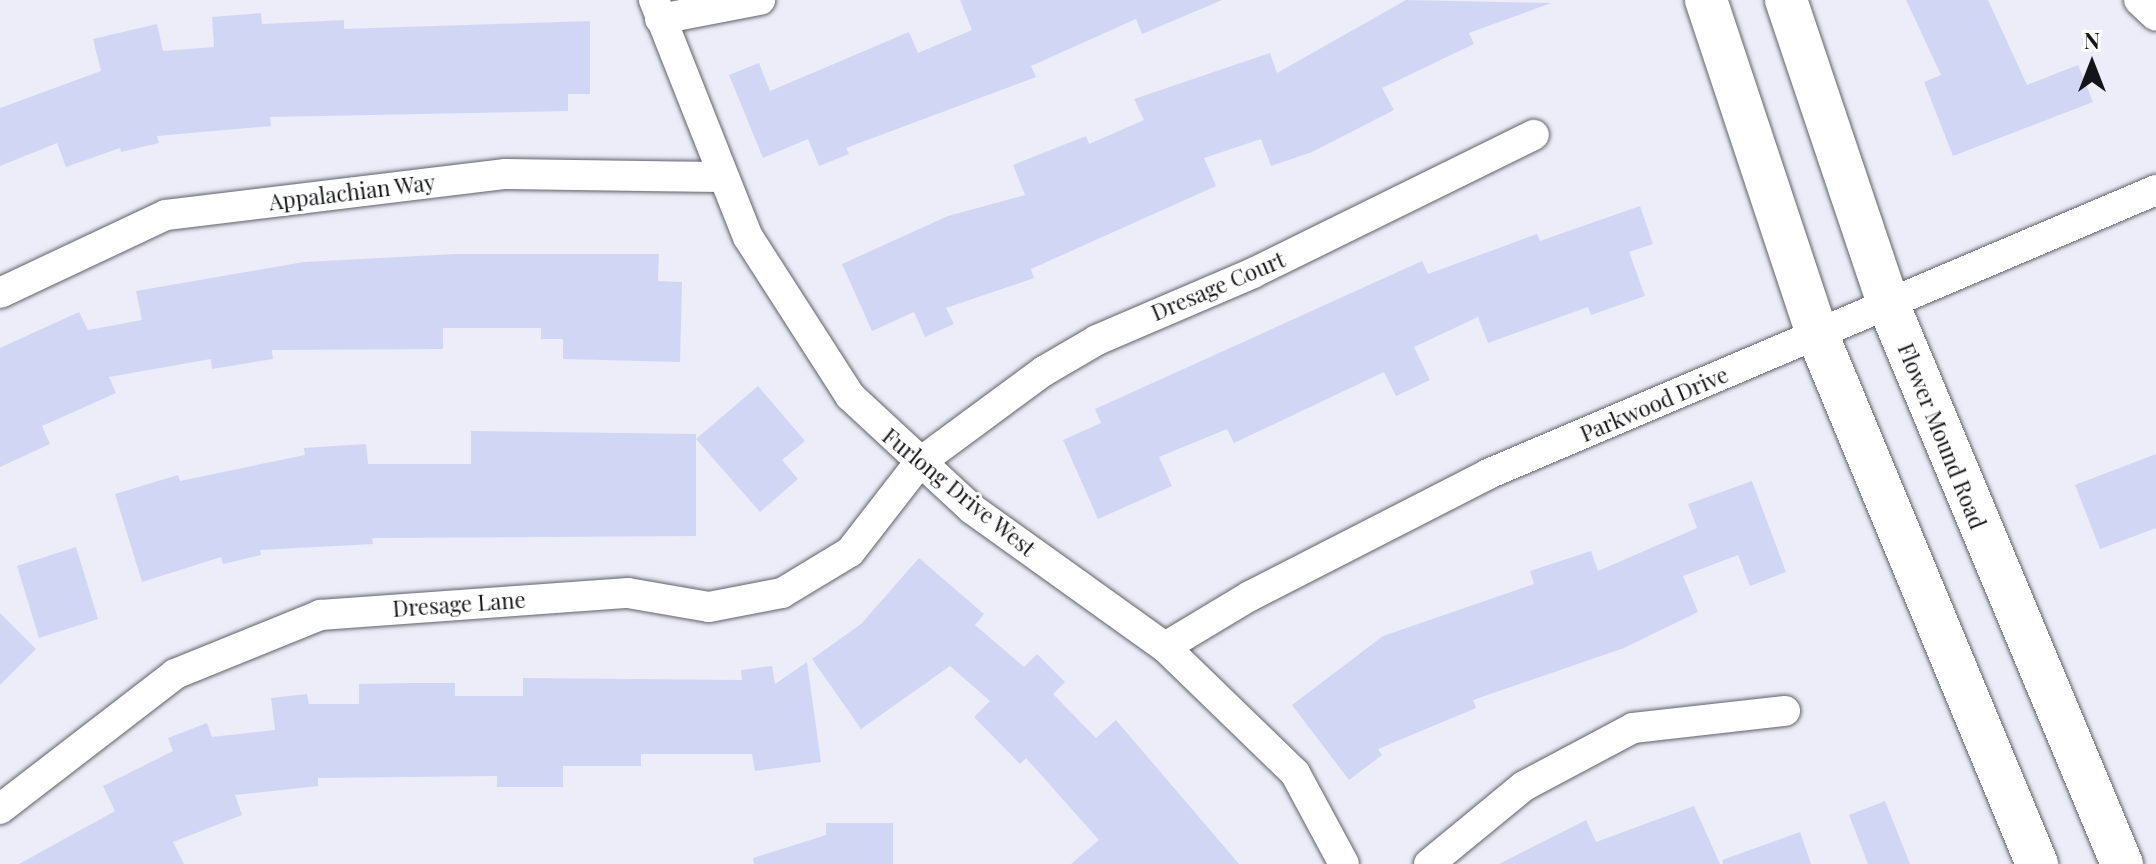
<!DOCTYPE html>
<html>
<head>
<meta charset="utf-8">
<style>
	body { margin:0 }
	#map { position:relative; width:2156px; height:864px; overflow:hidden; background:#ecedf8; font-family:"Playfair Display",serif }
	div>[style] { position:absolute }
	.building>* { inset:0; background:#d2d6f5 }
	.roads { filter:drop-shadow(0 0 2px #61626b) drop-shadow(0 0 2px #61626b) }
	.minor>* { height:30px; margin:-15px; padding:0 15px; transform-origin:15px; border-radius:15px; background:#fff }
	.secondary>* { height:42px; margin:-21px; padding:0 21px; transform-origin:21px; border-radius:21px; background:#fff }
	span { translate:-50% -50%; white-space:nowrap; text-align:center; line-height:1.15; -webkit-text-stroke:6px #fff; paint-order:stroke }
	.street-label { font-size:22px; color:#141518 }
	.north { position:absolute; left:2052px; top:24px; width:80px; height:80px; -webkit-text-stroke:6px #fff; paint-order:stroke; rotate:0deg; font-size:22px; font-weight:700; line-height:32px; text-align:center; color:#141518 }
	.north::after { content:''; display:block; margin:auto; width:28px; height:36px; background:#141518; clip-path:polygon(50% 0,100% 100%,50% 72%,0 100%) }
</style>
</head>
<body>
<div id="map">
	<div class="building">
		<div style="clip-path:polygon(960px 0,1222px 0,1142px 34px,1136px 19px,1031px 66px,1036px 77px,846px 148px,849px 154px,819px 166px,808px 139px,763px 158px,729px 75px,759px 63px,770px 91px,909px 32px,918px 53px,972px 30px)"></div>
		<div style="clip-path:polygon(1406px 0,1551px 3px,1469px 33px,1474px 44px,1382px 88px,1394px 110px,1312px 152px,1271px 166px,1261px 139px,1204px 158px,1216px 186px,1031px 269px,1034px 278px,946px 308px,954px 324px,925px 337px,914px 312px,872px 331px,842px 264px,948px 216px,1025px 195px,1013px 165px,1086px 136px,1089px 144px,1144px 120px,1134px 99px,1270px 53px,1277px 73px)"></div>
		<div style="clip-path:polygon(1906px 0,1988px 0,2027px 85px,2078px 65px,2093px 102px,1953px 156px,1924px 82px,1941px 75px)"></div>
		<div style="clip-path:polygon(261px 13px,262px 24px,344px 20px,344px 29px,590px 21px,590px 94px,568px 94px,568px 111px,270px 117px,271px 126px,157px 136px,159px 143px,121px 152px,120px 148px,66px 167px,57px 143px,0 166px,0 108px,101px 71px,93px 39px,157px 24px,163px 51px,214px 47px,212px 17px)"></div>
		<div style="clip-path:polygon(1640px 206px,1653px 244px,1629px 252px,1645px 296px,1591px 315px,1588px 307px,1488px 343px,1478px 317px,1414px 347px,1430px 380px,1396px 396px,1384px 372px,1234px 443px,1227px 429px,1159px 457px,1172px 486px,1098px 519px,1063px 440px,1101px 423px,1095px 409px,1422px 261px,1428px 274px,1537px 234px,1540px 241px)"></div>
		<div style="clip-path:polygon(457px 254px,659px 254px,658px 281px,682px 282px,680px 362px,563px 359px,563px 339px,541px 339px,541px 328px,443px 328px,443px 349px,272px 350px,273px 359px,212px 369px,211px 359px,109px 377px,116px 393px,42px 426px,50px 444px,0 467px,0 348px,79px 312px,88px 330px,142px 320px,136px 291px,304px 262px)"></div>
		<div style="clip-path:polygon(758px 386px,805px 441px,782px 460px,798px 479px,760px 512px,696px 439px)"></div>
		<div style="clip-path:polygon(471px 431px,696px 434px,696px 536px,372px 538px,373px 544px,260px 550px,261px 555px,223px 564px,221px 557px,142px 582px,115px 494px,178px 475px,180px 481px,305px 455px,304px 448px,366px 444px,368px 464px,471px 464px)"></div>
		<div style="clip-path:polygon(2156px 454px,2156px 528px,2100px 549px,2075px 485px)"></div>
		<div style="clip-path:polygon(1752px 481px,1786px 572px,1750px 586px,1738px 555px,1683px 576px,1698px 612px,1624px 648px,1473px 700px,1476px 708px,1378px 749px,1382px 755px,1349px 780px,1292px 705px,1383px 636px,1534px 584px,1530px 571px,1591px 551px,1598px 571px,1697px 528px,1688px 504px)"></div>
		<div style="clip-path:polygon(76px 547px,98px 619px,39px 638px,17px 566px)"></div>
		<div style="clip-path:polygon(919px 558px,984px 614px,975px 625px,1024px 667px,1037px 654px,1065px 682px,1053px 694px,1096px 738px,1116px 720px,1239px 864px,1071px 864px,1099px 840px,1026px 758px,1020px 764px,974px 717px,990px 701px,950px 666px,861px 729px,812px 659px,861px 624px)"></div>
		<div style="clip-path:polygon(0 613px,36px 649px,0 685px)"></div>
		<div style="clip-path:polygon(807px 662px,821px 762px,755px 771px,752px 754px,641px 754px,641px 766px,563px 766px,563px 787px,497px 787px,497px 776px,318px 778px,318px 786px,235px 795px,242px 815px,173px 842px,184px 864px,19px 864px,115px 811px,103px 786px,173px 751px,168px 738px,207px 723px,212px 737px,275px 730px,271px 698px,307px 694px,309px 704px,359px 704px,359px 684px,412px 683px,455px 683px,455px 696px,523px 696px,523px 678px,742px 680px,741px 670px,772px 666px,775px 684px)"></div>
		<div style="clip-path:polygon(1885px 801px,1910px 864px,1868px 864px,1849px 815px)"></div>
		<div style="clip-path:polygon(1694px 806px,1720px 864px,1499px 864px,1586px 820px,1596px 842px)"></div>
		<div style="clip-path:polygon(826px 823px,893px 823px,893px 864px,754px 864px,753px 858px,826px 835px)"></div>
		<div style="clip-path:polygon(1800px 832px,1811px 864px,1723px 864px,1722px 860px)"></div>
	</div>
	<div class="roads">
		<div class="minor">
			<div style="left:654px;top:0;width:255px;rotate:68.4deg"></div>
			<div style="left:748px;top:237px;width:189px;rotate:57.3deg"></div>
			<div style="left:850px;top:396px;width:166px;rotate:42.8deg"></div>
			<div style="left:972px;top:509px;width:237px;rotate:35.6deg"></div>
			<div style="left:1165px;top:647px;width:181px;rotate:44.1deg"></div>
			<div style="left:1295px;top:773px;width:103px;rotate:61.7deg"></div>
			<div style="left:2139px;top:0;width:23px;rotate:43deg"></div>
			<div style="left:660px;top:19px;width:102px;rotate:-10.8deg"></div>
			<div style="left:0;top:293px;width:183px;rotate:-25.2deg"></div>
			<div style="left:166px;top:215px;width:342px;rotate:-6.9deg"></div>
			<div style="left:506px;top:174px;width:215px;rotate:0.8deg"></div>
			<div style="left:1165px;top:647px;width:99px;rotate:-31deg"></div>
			<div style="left:1250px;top:596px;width:267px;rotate:-27.1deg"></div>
			<div style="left:1488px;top:474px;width:726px;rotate:-23.03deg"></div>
			<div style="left:0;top:809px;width:221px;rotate:-37.6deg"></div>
			<div style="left:175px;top:674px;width:157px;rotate:-22.1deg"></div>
			<div style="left:320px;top:615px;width:309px;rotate:-4.1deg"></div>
			<div style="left:628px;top:593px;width:82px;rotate:9.8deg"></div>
			<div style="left:709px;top:607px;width:74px;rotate:-10.9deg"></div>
			<div style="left:782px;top:593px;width:79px;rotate:-31.1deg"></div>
			<div style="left:850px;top:552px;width:113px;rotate:-52.2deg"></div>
			<div style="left:919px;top:463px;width:155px;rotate:-36.4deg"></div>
			<div style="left:1044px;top:371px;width:61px;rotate:-30.3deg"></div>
			<div style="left:1097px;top:340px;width:170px;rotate:-23.2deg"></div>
			<div style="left:1253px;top:273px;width:313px;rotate:-26.2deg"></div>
			<div style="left:1429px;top:864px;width:123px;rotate:-39.4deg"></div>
			<div style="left:1524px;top:786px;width:123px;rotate:-28deg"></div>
			<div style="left:1633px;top:728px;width:153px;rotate:-6.4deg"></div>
		</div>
		<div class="secondary">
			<div style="left:1706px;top:0;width:354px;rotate:71.6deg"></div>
			<div style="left:1818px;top:336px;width:572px;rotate:67.47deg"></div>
			<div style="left:1786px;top:0;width:323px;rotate:71.4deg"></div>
			<div style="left:1889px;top:306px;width:605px;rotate:67.34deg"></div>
		</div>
	</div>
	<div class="street-label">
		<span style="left:352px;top:192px;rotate:-7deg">Appalachian Way</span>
		<span style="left:1218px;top:286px;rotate:-23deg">Dresage Court</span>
		<span style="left:1654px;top:404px;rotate:-23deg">Parkwood Drive</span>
		<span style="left:1942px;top:436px;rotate:68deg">Flower Mound Road</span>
		<span style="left:959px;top:492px;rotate:39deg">Furlong Drive West</span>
		<span style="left:459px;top:604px;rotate:-4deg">Dresage Lane</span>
	</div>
	<div class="north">N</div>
</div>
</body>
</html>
